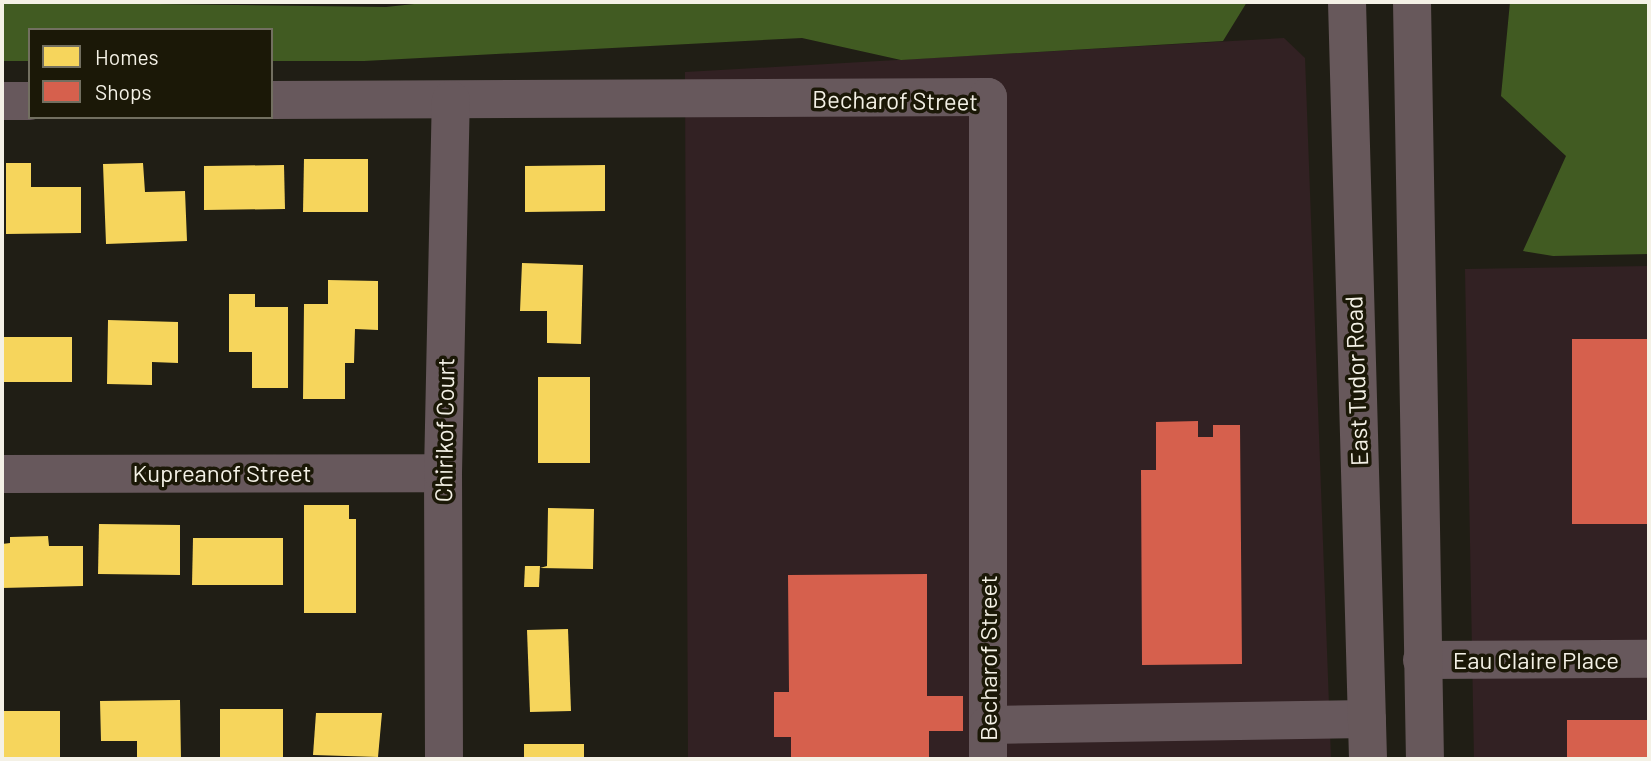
<!DOCTYPE html>
<html>
<head>
<meta charset="utf-8">
<style>
	body { margin:0 }
	#map { position:relative; width:1651px; height:761px; overflow:hidden; background:#201e15; font-family:Barlow,sans-serif }
	div>[style] { position:absolute }
	.commercial>* { inset:0; background:#322123 }
	.forest>* { inset:0; background:#415b22 }
	.homes>* { inset:0; background:#f6d55c }
	.shops>* { inset:0; background:#d6604d }
	.minor>* { height:38px; margin:-19px; padding:0 19px; transform-origin:19px; border-radius:19px; background:#67585c }
	.primary>* { height:38px; margin:-19px; padding:0 19px; transform-origin:19px; border-radius:19px; background:#67585b }
	span { translate:-50% -50%; white-space:nowrap; text-align:center; line-height:1.15; -webkit-text-stroke:7px #1b1807; paint-order:stroke }
	.street-label { font-size:24px; color:#f4f1e6 }
	.frame { position:absolute; inset:0; border:4px solid #f4f1e6; pointer-events:none }
	.legend { position:absolute; left:28px; top:28px; width:245px; height:91px; box-sizing:border-box; background:#1b1807; border:2px solid #726f60; margin:0; padding:9px 12px; list-style:none; font-size:21px; color:#f4f1e6 }
	.legend li { display:flex; align-items:center; gap:14px; height:35px }
	.legend b { width:35px; border:2px solid #726f60 }
</style>
</head>
<body>
<div id="map">
	<div class="commercial">
		<div style="clip-path:polygon(1284px 38px,1305px 58px,1331px 759px,688px 759px,685px 72px)"></div>
		<div style="clip-path:polygon(1649px 266px,1649px 759px,1474px 759px,1465px 269px)"></div>
	</div>
	<div class="forest">
		<div style="clip-path:polygon(2px 2px,386px 7px,433px 2px,1247px 2px,1223px 41px,901px 60px,802px 38px,364px 61px,271px 61px,271px 30px,30px 30px,30px 61px,2px 61px)"></div>
		<div style="clip-path:polygon(1510px 2px,1649px 2px,1649px 254px,1553px 256px,1523px 251px,1566px 156px,1501px 96px)"></div>
	</div>
	<div class="homes">
		<div style="clip-path:polygon(304px 159px,368px 159px,368px 212px,303px 212px)"></div>
		<div style="clip-path:polygon(6px 163px,31px 163px,31px 187px,81px 187px,81px 233px,6px 234px)"></div>
		<div style="clip-path:polygon(143px 163px,145px 192px,185px 191px,187px 241px,106px 244px,103px 164px)"></div>
		<div style="clip-path:polygon(284px 165px,285px 209px,204px 210px,204px 166px)"></div>
		<div style="clip-path:polygon(605px 165px,605px 211px,525px 212px,525px 166px)"></div>
		<div style="clip-path:polygon(522px 263px,583px 265px,581px 344px,547px 343px,547px 311px,520px 311px)"></div>
		<div style="clip-path:polygon(328px 280px,378px 281px,378px 330px,355px 329px,354px 363px,345px 363px,345px 399px,303px 399px,304px 304px,328px 304px)"></div>
		<div style="clip-path:polygon(229px 294px,255px 294px,255px 307px,288px 307px,288px 388px,252px 388px,252px 352px,229px 352px)"></div>
		<div style="clip-path:polygon(108px 320px,178px 322px,178px 363px,152px 362px,152px 385px,107px 384px)"></div>
		<div style="clip-path:polygon(2px 337px,72px 337px,72px 382px,2px 382px)"></div>
		<div style="clip-path:polygon(538px 377px,590px 377px,590px 463px,538px 463px)"></div>
		<div style="clip-path:polygon(304px 505px,349px 505px,349px 519px,356px 519px,356px 613px,304px 613px)"></div>
		<div style="clip-path:polygon(548px 508px,594px 509px,593px 569px,540px 568px,547px 566px)"></div>
		<div style="clip-path:polygon(99px 524px,180px 525px,180px 575px,98px 574px)"></div>
		<div style="clip-path:polygon(48px 536px,49px 546px,83px 546px,83px 586px,2px 588px,2px 544px,10px 543px,10px 537px)"></div>
		<div style="clip-path:polygon(193px 538px,283px 538px,283px 585px,192px 585px)"></div>
		<div style="clip-path:polygon(525px 566px,540px 566px,539px 587px,524px 587px)"></div>
		<div style="clip-path:polygon(568px 629px,571px 711px,530px 712px,527px 630px)"></div>
		<div style="clip-path:polygon(180px 700px,181px 759px,137px 759px,137px 741px,101px 741px,100px 701px)"></div>
		<div style="clip-path:polygon(220px 709px,283px 709px,283px 757px,220px 757px)"></div>
		<div style="clip-path:polygon(2px 711px,60px 711px,60px 757px,2px 757px)"></div>
		<div style="clip-path:polygon(316px 713px,382px 713px,378px 757px,313px 755px)"></div>
		<div style="clip-path:polygon(524px 744px,584px 744px,584px 759px,524px 759px)"></div>
	</div>
	<div class="shops">
		<div style="clip-path:polygon(1572px 339px,1649px 339px,1649px 524px,1572px 524px)"></div>
		<div style="clip-path:polygon(1198px 421px,1198px 437px,1213px 437px,1213px 425px,1240px 425px,1242px 664px,1142px 665px,1141px 470px,1156px 470px,1156px 422px)"></div>
		<div style="clip-path:polygon(927px 574px,927px 696px,963px 696px,963px 731px,929px 731px,929px 759px,791px 759px,791px 737px,774px 737px,774px 692px,789px 692px,788px 575px)"></div>
		<div style="clip-path:polygon(1567px 720px,1649px 720px,1649px 759px,1567px 759px)"></div>
	</div>
	<div class="minor">
		<div style="left:271px;top:100px;width:717px;rotate:-0.24deg"></div>
		<div style="left:988px;top:97px;width:662px;rotate:90deg"></div>
		<div style="left:2px;top:101px;width:28px"></div>
		<div style="left:2px;top:474px;width:441px;rotate:-0.1deg"></div>
		<div style="left:1422px;top:660px;width:227px;rotate:-0.3deg"></div>
		<div style="left:988px;top:725px;width:379px;rotate:-0.9deg"></div>
		<div style="left:444px;top:759px;width:286px;rotate:-90.2deg"></div>
		<div style="left:443px;top:473px;width:373px;rotate:-88.8deg"></div>
	</div>
	<div class="primary">
		<div style="left:1347px;top:2px;width:757px;rotate:88.41deg"></div>
		<div style="left:1412px;top:2px;width:757px;rotate:89.02deg"></div>
	</div>
	<div class="street-label">
		<span style="left:895px;top:100px;rotate:1deg">Becharof Street</span>
		<span style="left:1356px;top:381px;rotate:-92deg">East Tudor Road</span>
		<span style="left:444px;top:430px;rotate:-89deg">Chirikof Court</span>
		<span style="left:222px;top:473px">Kupreanof Street</span>
		<span style="left:988px;top:658px;rotate:-90deg">Becharof Street</span>
		<span style="left:1536px;top:660px">Eau Claire Place</span>
	</div>
	<div class="frame"></div>
	<ul class="legend">
	<li><b style="height:19px;background:#f6d55c"></b>Homes</li>
	<li><b style="height:19px;background:#d6604d"></b>Shops</li>
	</ul>
</div>
</body>
</html>
